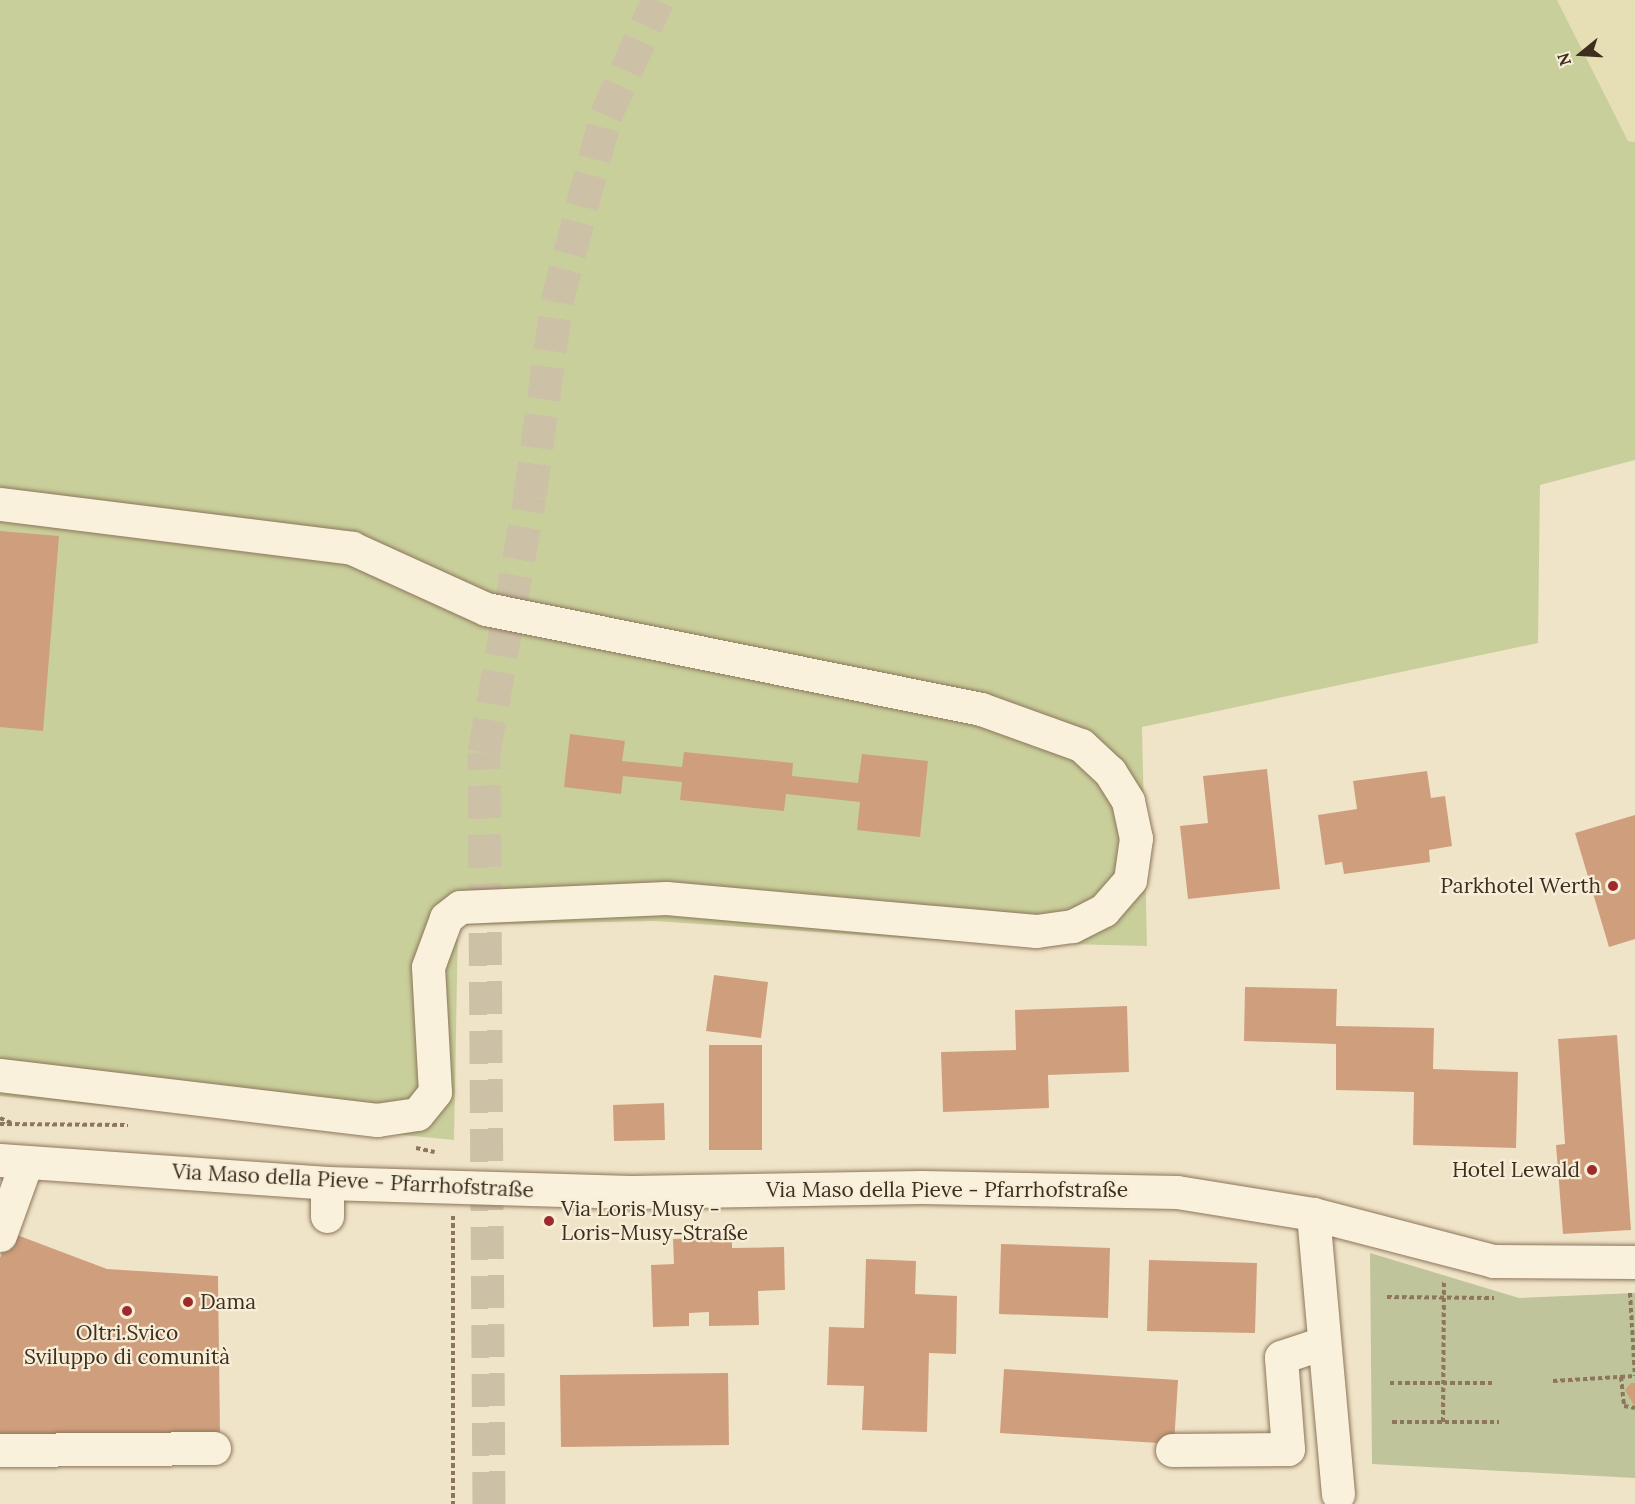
<!DOCTYPE html>
<html>
<head>
<meta charset="utf-8">
<style>
	body { margin:0 }
	#map { position:relative; width:1635px; height:1504px; overflow:hidden; background:#f0e4c8; font-family:Lora,serif }
	div>[style] { position:absolute }
	.farmland>* { inset:0; background:#e6deb5 }
	.green>* { inset:0; background:#c9cf9b }
	.cemetery>* { inset:0; background:#bfc49a }
	.building>* { inset:0; background:#cf9f7d }
	.major-tunnel>* { height:33px; margin-top:-16.5px; transform-origin:0; background:repeating-linear-gradient(90deg,#ccc0a6 0 33px,transparent 0 49px) }
	.path>* { height:4px; margin-top:-2px; transform-origin:0; background:repeating-linear-gradient(90deg,#8d765c 0 4.5px,transparent 0 7.5px) }
	.roads { filter:drop-shadow(0 0 2px #8d765c) drop-shadow(0 0 2px #8d765c) }
	.minor>* { height:33px; margin:-16.5px; padding:0 16.5px; transform-origin:16.5px; border-radius:16.5px; background:#faf1dc }
	.dots>* { width:16px; height:16px; translate:-50% -50%; box-sizing:border-box; border:3px solid #f7eed8; border-radius:50% }
	span { translate:-50% -50%; white-space:nowrap; text-align:center; line-height:1.15; -webkit-text-stroke:4.5px #f7eed8; paint-order:stroke }
	.poi-label { font-size:21px; color:#3d2e20 }
	.right { translate:-100% -50%; text-align:right }
	.left { translate:0 -50%; text-align:left }
	.street-label { font-size:21px; color:#3d2e20 }
	.north { position:absolute; left:1551px; top:24px; width:60px; height:60px; -webkit-text-stroke:4px #f7eed8; paint-order:stroke; rotate:252deg; font-size:16px; font-weight:700; line-height:24px; text-align:center; color:#3d2e20 }
	.north::after { content:''; display:block; margin:auto; width:21px; height:27px; background:#3d2e20; clip-path:polygon(50% 0,100% 100%,50% 72%,0 100%) }
</style>
</head>
<body>
<div id="map">
	<div class="farmland">
		<div style="clip-path:polygon(1557px 0,1635px 0,1635px 142px,1628px 141px)"></div>
	</div>
	<div class="green">
		<div style="clip-path:polygon(0 0,1557px 0,1628px 141px,1635px 142px,1635px 460px,1540px 485px,1538px 643px,1142px 727px,1147px 946px,949px 941px,655px 921px,458px 925px,454px 1140px,0 1096px)"></div>
	</div>
	<div class="cemetery">
		<div style="clip-path:polygon(1370px 1253px,1519px 1298px,1635px 1293px,1635px 1478px,1372px 1464px)"></div>
	</div>
	<div class="building">
		<div style="clip-path:polygon(0 531px,59px 536px,43px 731px,0 727px)"></div>
		<div style="clip-path:polygon(570px 734px,625px 741px,622px 761px,682px 767px,684px 752px,793px 763px,792px 776px,858px 783px,862px 754px,928px 761px,920px 837px,857px 830px,860px 802px,786px 794px,784px 811px,680px 800px,682px 782px,623px 776px,621px 794px,564px 787px)"></div>
		<div style="clip-path:polygon(1267px 769px,1280px 889px,1188px 899px,1180px 826px,1208px 823px,1203px 776px)"></div>
		<div style="clip-path:polygon(1427px 771px,1431px 798px,1445px 796px,1452px 846px,1429px 850px,1430px 862px,1344px 874px,1342px 862px,1325px 865px,1318px 815px,1357px 809px,1353px 781px)"></div>
		<div style="clip-path:polygon(1635px 815px,1635px 939px,1609px 947px,1575px 833px)"></div>
		<div style="clip-path:polygon(714px 975px,768px 982px,761px 1038px,706px 1031px)"></div>
		<div style="clip-path:polygon(1245px 987px,1337px 989px,1336px 1026px,1434px 1028px,1433px 1069px,1518px 1072px,1516px 1148px,1413px 1145px,1414px 1092px,1336px 1090px,1336px 1044px,1244px 1041px)"></div>
		<div style="clip-path:polygon(1127px 1006px,1129px 1072px,1048px 1075px,1049px 1108px,943px 1112px,941px 1052px,1016px 1050px,1015px 1010px)"></div>
		<div style="clip-path:polygon(1617px 1035px,1631px 1230px,1563px 1234px,1556px 1145px,1565px 1144px,1558px 1039px)"></div>
		<div style="clip-path:polygon(709px 1045px,762px 1045px,762px 1150px,709px 1150px)"></div>
		<div style="clip-path:polygon(664px 1103px,665px 1140px,614px 1141px,613px 1105px)"></div>
		<div style="clip-path:polygon(9px 1232px,107px 1269px,218px 1276px,220px 1434px,0 1434px,0 1258px)"></div>
		<div style="clip-path:polygon(732px 1237px,732px 1248px,784px 1247px,785px 1290px,758px 1291px,759px 1325px,709px 1326px,709px 1312px,689px 1313px,689px 1326px,653px 1327px,651px 1265px,674px 1264px,673px 1239px)"></div>
		<div style="clip-path:polygon(1001px 1244px,1110px 1248px,1108px 1318px,999px 1314px)"></div>
		<div style="clip-path:polygon(866px 1259px,916px 1261px,915px 1294px,957px 1296px,956px 1354px,929px 1353px,927px 1432px,862px 1430px,864px 1386px,827px 1385px,829px 1327px,864px 1328px)"></div>
		<div style="clip-path:polygon(1149px 1260px,1257px 1263px,1255px 1333px,1147px 1331px)"></div>
		<div style="clip-path:polygon(1004px 1369px,1178px 1380px,1174px 1444px,1000px 1433px)"></div>
		<div style="clip-path:polygon(728px 1373px,729px 1445px,561px 1447px,560px 1375px)"></div>
		<div style="clip-path:polygon(1631px 1383px,1635px 1383px,1635px 1407px,1625px 1390px)"></div>
	</div>
	<div class="major-tunnel">
		<div style="left:489px;top:1504px;width:752px;rotate:-90.38deg"></div>
		<div style="left:484px;top:752px;width:260px;rotate:-79.8deg"></div>
		<div style="left:530px;top:496px;width:197px;rotate:-82.1deg"></div>
		<div style="left:557px;top:301px;width:192px;rotate:-75.2deg"></div>
		<div style="left:606px;top:115px;width:126px;rotate:-65.7deg"></div>
	</div>
	<div class="path">
		<div style="left:0;top:1118px;width:12px;rotate:24deg"></div>
		<div style="left:0;top:1124px;width:128px;rotate:0.4deg"></div>
		<div style="left:416px;top:1148px;width:19px;rotate:12deg"></div>
		<div style="left:453px;top:1216px;width:288px;rotate:90deg"></div>
		<div style="left:1630px;top:1293px;width:83px;rotate:86.6deg"></div>
		<div style="left:1387px;top:1297px;width:107px;rotate:0.5deg"></div>
		<div style="left:1621px;top:1377px;width:29px;rotate:84deg"></div>
		<div style="left:1624px;top:1406px;width:11px;rotate:10deg"></div>
		<div style="left:1553px;top:1381px;width:82px;rotate:-3.5deg"></div>
		<div style="left:1390px;top:1383px;width:105px"></div>
		<div style="left:1392px;top:1422px;width:107px"></div>
		<div style="left:1443px;top:1422px;width:141px;rotate:-89.6deg"></div>
	</div>
	<div class="roads">
		<div class="minor">
			<div style="left:0;top:504px;width:355px;rotate:7.1deg"></div>
			<div style="left:352px;top:548px;width:147px;rotate:24.5deg"></div>
			<div style="left:486px;top:609px;width:505px;rotate:11.42deg"></div>
			<div style="left:981px;top:709px;width:106px;rotate:19.8deg"></div>
			<div style="left:1081px;top:745px;width:40px;rotate:43deg"></div>
			<div style="left:1110px;top:772px;width:34px;rotate:58deg"></div>
			<div style="left:1128px;top:801px;width:38px;rotate:78deg"></div>
			<div style="left:1136px;top:838px;width:42px;rotate:98.1deg"></div>
			<div style="left:1130px;top:880px;width:40px;rotate:131deg"></div>
			<div style="left:1104px;top:910px;width:36px;rotate:153deg"></div>
			<div style="left:1072px;top:926px;width:36px;rotate:172deg"></div>
			<div style="left:1036px;top:931px;width:371px;rotate:-174.9deg"></div>
			<div style="left:666px;top:898px;width:206px;rotate:177.5deg"></div>
			<div style="left:460px;top:907px;width:18px;rotate:142deg"></div>
			<div style="left:446px;top:918px;width:52px;rotate:110.2deg"></div>
			<div style="left:428px;top:967px;width:125px;rotate:86.8deg"></div>
			<div style="left:435px;top:1092px;width:28px;rotate:129deg"></div>
			<div style="left:417px;top:1114px;width:40px;rotate:171.5deg"></div>
			<div style="left:377px;top:1120px;width:380px;rotate:-173.2deg"></div>
			<div style="left:0;top:1160px;width:328px;rotate:4deg"></div>
			<div style="left:327px;top:1183px;width:304px;rotate:1.7deg"></div>
			<div style="left:631px;top:1192px;width:290px;rotate:-1deg"></div>
			<div style="left:921px;top:1187px;width:256px;rotate:1.1deg"></div>
			<div style="left:1177px;top:1192px;width:138px;rotate:9.2deg"></div>
			<div style="left:1313px;top:1214px;width:186px;rotate:14.6deg"></div>
			<div style="left:1493px;top:1261px;width:142px;rotate:0.4deg"></div>
			<div style="left:327px;top:1183px;width:33px;rotate:90deg"></div>
			<div style="left:1313px;top:1214px;width:281px;rotate:84.9deg"></div>
			<div style="left:0;top:1235px;width:77px;rotate:-70.1deg"></div>
			<div style="left:0;top:1450px;width:214px;rotate:-0.5deg"></div>
			<div style="left:1172px;top:1450px;width:116px;rotate:-0.5deg"></div>
			<div style="left:1288px;top:1449px;width:92px;rotate:-94.4deg"></div>
			<div style="left:1281px;top:1357px;width:44px;rotate:-18.4deg"></div>
		</div>
	</div>
	<div class="dots">
		<div style="left:1613px;top:886px;background:#9e2a2b"></div>
		<div style="left:1592px;top:1170px;background:#9e2a2b"></div>
		<div style="left:549px;top:1221px;background:#9e2a2b"></div>
		<div style="left:188px;top:1302px;background:#9e2a2b"></div>
		<div style="left:127px;top:1311px;background:#9e2a2b"></div>
	</div>
	<div class="poi-label">
		<span class="right" style="left:1601px;top:886px">Parkhotel Werth</span>
		<span class="right" style="left:1580px;top:1170px">Hotel Lewald</span>
		<span class="left" style="left:561px;top:1221px">Via Loris Musy -<br>Loris-Musy-Straße</span>
		<span class="left" style="left:200px;top:1302px">Dama</span>
		<span style="left:127px;top:1345px">Oltri.Svico<br>Sviluppo di comunità</span>
	</div>
	<div class="street-label">
		<span style="left:353px;top:1181px;rotate:3deg">Via Maso della Pieve - Pfarrhofstraße</span>
		<span style="left:947px;top:1190px">Via Maso della Pieve - Pfarrhofstraße</span>
	</div>
	<div class="north">N</div>
</div>
</body>
</html>
